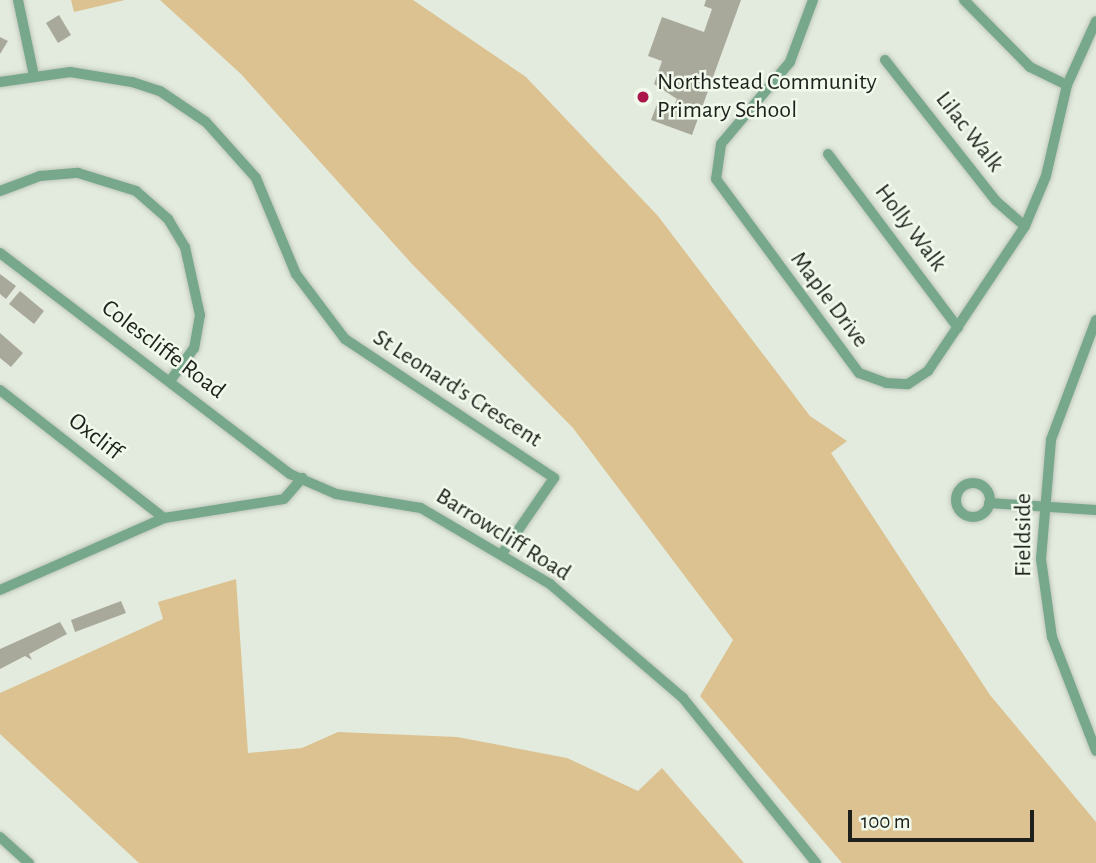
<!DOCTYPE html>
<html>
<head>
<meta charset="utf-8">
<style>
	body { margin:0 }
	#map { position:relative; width:1096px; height:863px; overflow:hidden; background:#e3ebde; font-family:"Alegreya Sans",sans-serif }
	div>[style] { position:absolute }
	.green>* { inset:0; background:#dbc290 }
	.building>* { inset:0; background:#a9a99b }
	.roads { filter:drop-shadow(0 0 2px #bfc6bb) drop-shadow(0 0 2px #bfc6bb) }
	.street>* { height:10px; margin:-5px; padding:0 5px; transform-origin:5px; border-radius:5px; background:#77a88c }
	.street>.ring { margin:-5px; padding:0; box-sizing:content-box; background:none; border:10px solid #77a88c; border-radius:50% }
	.dots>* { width:19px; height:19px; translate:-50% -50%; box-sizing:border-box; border:4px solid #f0f9eb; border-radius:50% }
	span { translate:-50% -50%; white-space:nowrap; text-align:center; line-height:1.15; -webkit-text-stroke:5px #f0f9eb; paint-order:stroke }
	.poi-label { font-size:24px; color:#1d201b }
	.left { translate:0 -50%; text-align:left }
	.street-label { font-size:24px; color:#1d201b }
	.scale { position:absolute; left:848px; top:810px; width:186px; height:32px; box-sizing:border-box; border:4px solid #1d201b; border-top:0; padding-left:9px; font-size:21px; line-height:24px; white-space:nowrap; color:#1d201b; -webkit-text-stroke:5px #f0f9eb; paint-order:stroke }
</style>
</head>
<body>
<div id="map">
	<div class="green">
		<div style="clip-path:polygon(71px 0,125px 0,74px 12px)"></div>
		<div style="clip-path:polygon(160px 0,413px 0,526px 77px,658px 216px,810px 416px,847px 441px,831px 453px,990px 695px,1096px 822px,1096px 863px,842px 863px,700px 696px,733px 640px,573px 428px,412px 264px,241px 74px)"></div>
		<div style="clip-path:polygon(236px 579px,248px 753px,302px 748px,338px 732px,457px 737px,567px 758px,638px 791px,662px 768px,744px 863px,139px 863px,0 734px,0 693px,163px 619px,158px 602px)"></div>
	</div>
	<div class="building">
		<div style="clip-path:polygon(706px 0,741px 0,692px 135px,651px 120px,659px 99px,674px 105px,677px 99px,654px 84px,662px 61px,648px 56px,662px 17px,704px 32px,712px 9px,704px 6px)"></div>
		<div style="clip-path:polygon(59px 15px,71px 35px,58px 43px,46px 23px)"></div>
		<div style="clip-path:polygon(0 37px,8px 41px,0 54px)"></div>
		<div style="clip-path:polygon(0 274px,16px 286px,6px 299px,0 294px)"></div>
		<div style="clip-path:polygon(20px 291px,44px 311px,34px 324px,9px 304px)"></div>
		<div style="clip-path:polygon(0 333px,23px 353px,11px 367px,0 358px)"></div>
		<div style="clip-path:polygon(121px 601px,126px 613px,75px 632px,71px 620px)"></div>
		<div style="clip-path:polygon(60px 622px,67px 634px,29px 654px,32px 660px,25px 656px,0 669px,0 649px)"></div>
	</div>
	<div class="roads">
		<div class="street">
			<div style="left:18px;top:0;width:78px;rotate:78.1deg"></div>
			<div style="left:813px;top:0;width:66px;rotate:110.4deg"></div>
			<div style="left:790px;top:62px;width:107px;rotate:130.1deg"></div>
			<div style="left:721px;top:144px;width:35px;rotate:98deg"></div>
			<div style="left:716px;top:179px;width:241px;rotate:53.6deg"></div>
			<div style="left:859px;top:373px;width:29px;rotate:20deg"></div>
			<div style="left:886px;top:383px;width:22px;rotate:3deg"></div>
			<div style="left:908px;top:384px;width:24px;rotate:-33deg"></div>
			<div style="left:928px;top:371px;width:174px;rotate:-56.2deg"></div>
			<div style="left:1025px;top:226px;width:54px;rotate:-67.2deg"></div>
			<div style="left:1046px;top:176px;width:93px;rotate:-77deg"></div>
			<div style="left:1067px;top:85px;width:70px;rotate:-65.6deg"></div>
			<div style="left:964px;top:0;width:94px;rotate:45.4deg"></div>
			<div style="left:1030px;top:67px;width:41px;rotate:25.9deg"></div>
			<div style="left:885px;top:60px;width:179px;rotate:51.8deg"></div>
			<div style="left:996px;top:201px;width:38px;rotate:41deg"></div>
			<div style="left:0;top:82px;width:71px;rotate:-8.1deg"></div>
			<div style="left:70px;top:72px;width:63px;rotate:9.2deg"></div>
			<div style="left:132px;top:82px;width:29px;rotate:18deg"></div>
			<div style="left:160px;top:91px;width:55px;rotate:34deg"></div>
			<div style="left:206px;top:122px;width:75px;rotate:48.2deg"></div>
			<div style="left:256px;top:178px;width:104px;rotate:67.4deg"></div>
			<div style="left:296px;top:274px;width:81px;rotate:53deg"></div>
			<div style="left:345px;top:339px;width:251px;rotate:33.6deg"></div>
			<div style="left:554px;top:478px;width:93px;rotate:124.5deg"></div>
			<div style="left:828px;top:154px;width:217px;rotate:53.2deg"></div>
			<div style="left:0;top:191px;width:43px;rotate:-20.6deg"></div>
			<div style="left:40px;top:176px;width:38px;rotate:-5deg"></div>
			<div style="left:78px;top:173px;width:61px;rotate:17.2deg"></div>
			<div style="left:136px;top:191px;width:43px;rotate:41.2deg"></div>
			<div style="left:168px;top:219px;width:33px;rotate:59deg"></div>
			<div style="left:185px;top:247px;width:70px;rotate:77.6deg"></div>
			<div style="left:200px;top:315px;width:34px;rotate:100deg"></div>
			<div style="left:194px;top:348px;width:41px;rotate:126deg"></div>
			<div style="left:0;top:253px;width:365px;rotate:37.3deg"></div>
			<div style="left:290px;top:474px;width:50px;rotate:23.5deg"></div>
			<div style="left:336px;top:494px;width:86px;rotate:9.4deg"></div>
			<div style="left:421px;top:508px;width:150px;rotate:30.5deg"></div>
			<div style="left:550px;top:584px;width:175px;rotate:40.6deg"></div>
			<div style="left:683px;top:698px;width:212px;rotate:51.1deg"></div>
			<div style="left:1096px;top:320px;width:128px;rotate:110.6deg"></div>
			<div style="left:1051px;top:440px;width:119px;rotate:94.8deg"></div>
			<div style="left:1041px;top:559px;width:79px;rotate:82deg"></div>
			<div style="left:1052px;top:637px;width:122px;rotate:68.9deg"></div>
			<div style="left:0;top:390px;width:208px;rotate:38deg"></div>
			<div class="ring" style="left:956px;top:483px;width:24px;height:24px"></div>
			<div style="left:989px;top:503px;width:107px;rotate:3.7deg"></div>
			<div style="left:0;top:590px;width:179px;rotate:-23.7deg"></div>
			<div style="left:164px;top:518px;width:121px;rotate:-9deg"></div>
			<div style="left:284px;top:499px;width:28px;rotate:-49deg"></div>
			<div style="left:0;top:837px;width:39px;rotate:42deg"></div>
		</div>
	</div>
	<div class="dots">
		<div style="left:643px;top:97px;background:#aa1649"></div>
	</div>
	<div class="poi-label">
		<span class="left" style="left:657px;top:97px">Northstead Community<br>Primary School</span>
	</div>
	<div class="street-label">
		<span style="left:969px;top:132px;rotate:52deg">Lilac Walk</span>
		<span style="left:910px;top:228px;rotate:53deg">Holly Walk</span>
		<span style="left:829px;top:300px;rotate:53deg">Maple Drive</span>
		<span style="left:163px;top:350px;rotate:37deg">Colescliffe Road</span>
		<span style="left:457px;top:389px;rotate:33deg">St Leonard's Crescent</span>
		<span style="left:95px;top:437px;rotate:38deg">Oxcliff</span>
		<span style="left:503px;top:535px;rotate:32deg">Barrowcliff Road</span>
		<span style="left:1024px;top:535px;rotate:-90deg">Fieldside</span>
	</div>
	<div class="scale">100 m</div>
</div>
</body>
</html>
